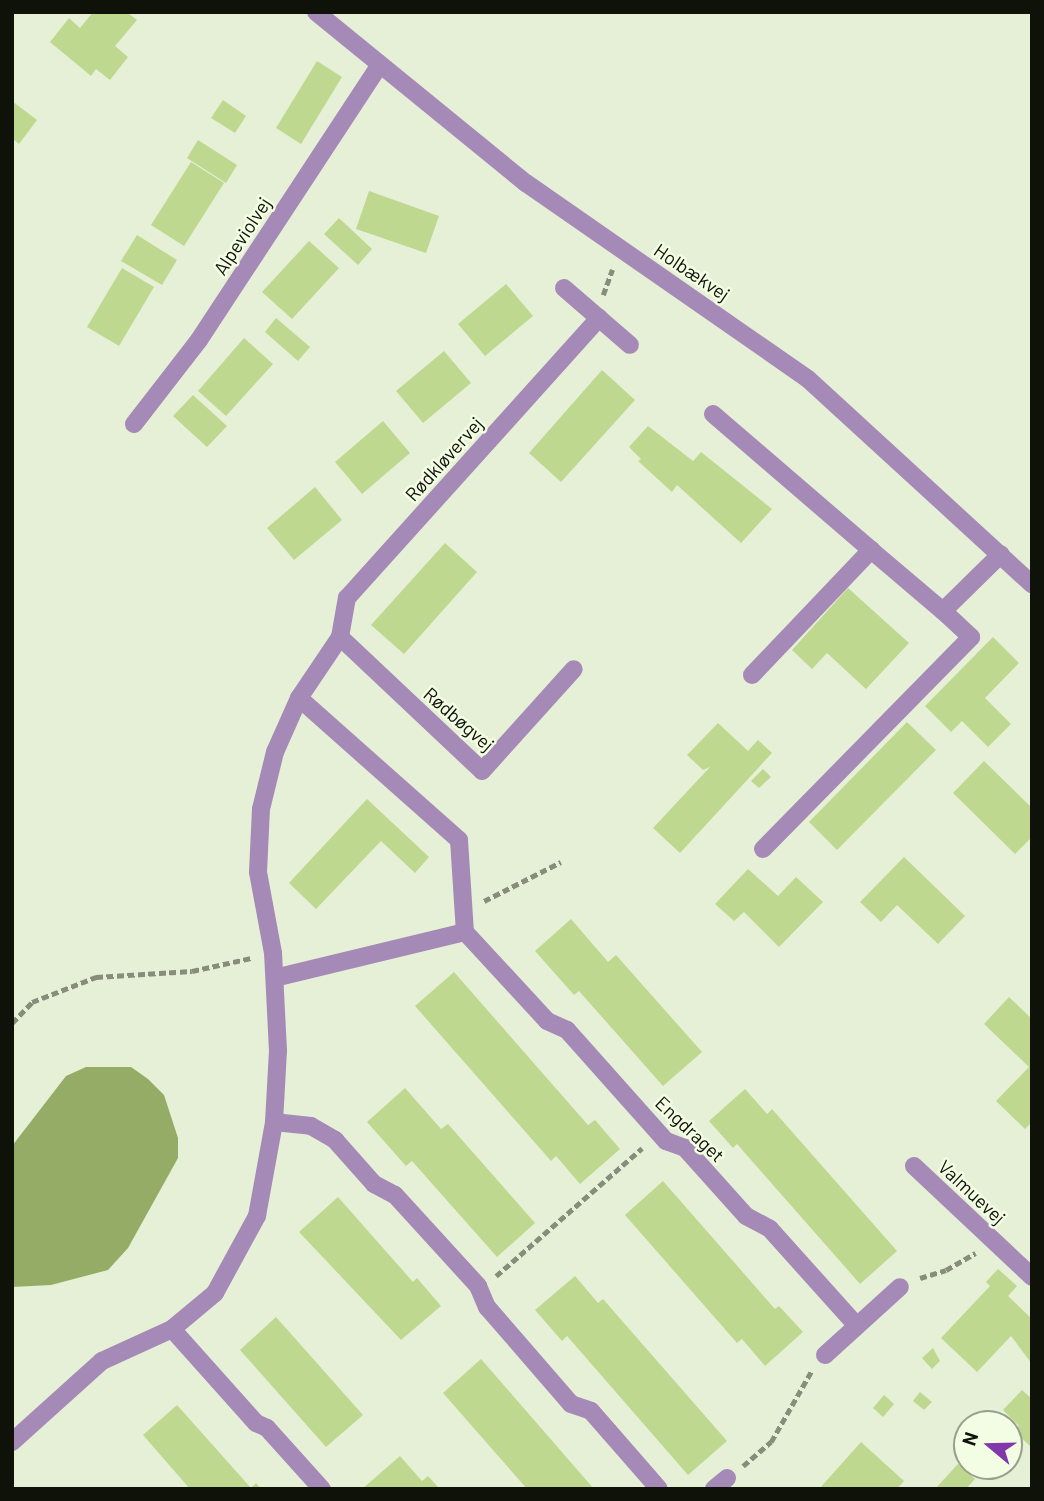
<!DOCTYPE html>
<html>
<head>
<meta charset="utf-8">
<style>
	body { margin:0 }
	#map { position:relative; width:1044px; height:1501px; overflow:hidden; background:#e6f0d6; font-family:Barlow,sans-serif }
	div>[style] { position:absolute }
	.water>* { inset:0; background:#94ac66 }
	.building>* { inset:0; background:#bfd890 }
	.path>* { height:4.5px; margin-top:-2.25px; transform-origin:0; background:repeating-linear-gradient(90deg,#868d7b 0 7px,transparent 0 10.5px) }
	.minor>* { height:18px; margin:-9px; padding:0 9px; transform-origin:9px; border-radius:9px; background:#a58ab7 }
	span { translate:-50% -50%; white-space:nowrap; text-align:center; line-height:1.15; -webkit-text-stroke:5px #f3fde3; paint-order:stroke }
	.street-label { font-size:19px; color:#0f1209 }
	.frame { position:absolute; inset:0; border:14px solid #0f1209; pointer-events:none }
	.north { position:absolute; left:953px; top:1410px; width:70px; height:70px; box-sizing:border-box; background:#f3fde3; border:2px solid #989f8c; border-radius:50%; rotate:289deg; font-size:19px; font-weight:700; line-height:28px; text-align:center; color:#0f1209 }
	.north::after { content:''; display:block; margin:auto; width:24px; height:32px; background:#8138aa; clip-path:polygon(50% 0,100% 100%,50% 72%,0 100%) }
</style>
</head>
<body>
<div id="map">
	<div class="water">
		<div style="clip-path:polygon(86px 1067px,131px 1067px,148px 1079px,164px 1095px,178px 1138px,178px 1158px,128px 1248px,108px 1270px,51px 1285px,12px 1287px,12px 1146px,66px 1076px)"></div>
	</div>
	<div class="building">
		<div style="clip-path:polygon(93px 12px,127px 12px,137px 20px,115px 46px,128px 57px,110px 80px,96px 69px,91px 76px,50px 42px,69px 18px,80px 28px)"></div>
		<div style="clip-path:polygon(317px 61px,342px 77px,301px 144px,276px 128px)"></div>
		<div style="clip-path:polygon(223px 100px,246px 116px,235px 133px,211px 118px)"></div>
		<div style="clip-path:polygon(12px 101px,37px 120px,19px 144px,12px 138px)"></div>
		<div style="clip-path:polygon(198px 140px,237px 165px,226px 183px,187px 158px)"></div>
		<div style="clip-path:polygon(191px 162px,224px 183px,184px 246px,151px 225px)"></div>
		<div style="clip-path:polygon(369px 191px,439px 216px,426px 253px,356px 229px)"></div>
		<div style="clip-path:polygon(339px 218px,372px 249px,358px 265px,324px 234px)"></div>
		<div style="clip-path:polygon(137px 235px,177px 260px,162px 285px,121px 261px)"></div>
		<div style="clip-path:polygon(309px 241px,339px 268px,292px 319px,262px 292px)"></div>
		<div style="clip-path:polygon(122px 268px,154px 287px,119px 346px,87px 327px)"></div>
		<div style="clip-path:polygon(506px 284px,533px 316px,485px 356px,458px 324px)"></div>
		<div style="clip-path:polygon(276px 318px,310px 347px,298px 361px,265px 332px)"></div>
		<div style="clip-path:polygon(244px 338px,273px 364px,226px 416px,198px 391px)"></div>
		<div style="clip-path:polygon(444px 351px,471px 383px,423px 423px,396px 391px)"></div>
		<div style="clip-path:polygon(602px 370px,635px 400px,561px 482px,529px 453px)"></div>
		<div style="clip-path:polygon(193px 395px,227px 426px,207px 447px,173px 416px)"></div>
		<div style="clip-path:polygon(383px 421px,410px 453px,362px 494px,335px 462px)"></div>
		<div style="clip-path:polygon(648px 426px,693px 461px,701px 452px,772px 509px,741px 543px,677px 485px,672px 492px,638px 461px,641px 459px,629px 447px)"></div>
		<div style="clip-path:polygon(315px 487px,342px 520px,294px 560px,267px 528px)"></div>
		<div style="clip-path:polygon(445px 543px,477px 572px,404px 654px,371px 625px)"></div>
		<div style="clip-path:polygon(848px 588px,909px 643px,866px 689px,827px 653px,812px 669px,792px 650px)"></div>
		<div style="clip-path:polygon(993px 637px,1019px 663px,985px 698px,1011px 724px,988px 747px,962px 721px,951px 732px,925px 706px)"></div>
		<div style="clip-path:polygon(907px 722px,936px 750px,837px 850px,809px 822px)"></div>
		<div style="clip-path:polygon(718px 723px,748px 751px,758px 740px,772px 753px,680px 853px,653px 828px,710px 767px,703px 770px,687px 755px)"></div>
		<div style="clip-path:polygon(984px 761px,1032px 808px,1032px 837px,1015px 854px,953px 793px)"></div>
		<div style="clip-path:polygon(763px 769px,771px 777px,759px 788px,751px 781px)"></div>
		<div style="clip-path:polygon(367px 799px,429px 857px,415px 873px,381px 841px,316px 909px,289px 883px)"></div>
		<div style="clip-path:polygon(904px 857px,965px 916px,938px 944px,897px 905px,881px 922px,860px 902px)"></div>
		<div style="clip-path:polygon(748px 869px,778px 896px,796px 877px,823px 902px,779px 947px,744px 912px,734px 921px,715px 904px)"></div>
		<div style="clip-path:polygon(571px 919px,608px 962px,616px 955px,702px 1052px,663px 1086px,579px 991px,574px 995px,535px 951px)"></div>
		<div style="clip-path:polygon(454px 972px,588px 1125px,595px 1120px,620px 1149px,580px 1184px,556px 1156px,551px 1161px,415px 1006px)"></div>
		<div style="clip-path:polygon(1009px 997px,1032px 1019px,1032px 1122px,1025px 1129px,996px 1101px,1029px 1067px,984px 1024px)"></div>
		<div style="clip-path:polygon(405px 1088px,441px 1129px,448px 1124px,535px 1223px,497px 1257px,412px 1161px,406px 1166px,367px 1122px)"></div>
		<div style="clip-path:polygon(745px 1089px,767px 1114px,772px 1109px,897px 1251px,860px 1284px,737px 1144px,733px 1148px,709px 1121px)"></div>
		<div style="clip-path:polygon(663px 1181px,775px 1309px,779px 1306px,803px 1332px,765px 1366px,742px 1339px,737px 1343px,625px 1215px)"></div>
		<div style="clip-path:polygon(338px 1197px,413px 1282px,417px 1278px,441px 1306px,401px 1340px,299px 1232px)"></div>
		<div style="clip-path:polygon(998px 1269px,1017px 1286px,1008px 1296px,1032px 1319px,1032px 1364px,1011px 1336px,977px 1372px,941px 1338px,990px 1286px,986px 1282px)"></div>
		<div style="clip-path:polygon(575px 1276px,598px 1303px,603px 1299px,727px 1441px,688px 1475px,567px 1336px,562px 1341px,535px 1310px)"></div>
		<div style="clip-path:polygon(276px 1317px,363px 1415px,326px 1447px,240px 1350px)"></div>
		<div style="clip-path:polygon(933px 1348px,940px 1361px,932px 1369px,922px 1358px)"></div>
		<div style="clip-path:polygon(481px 1359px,594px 1489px,527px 1489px,443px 1393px)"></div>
		<div style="clip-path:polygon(1022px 1390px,1032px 1399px,1032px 1448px,1014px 1431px,1019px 1426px,1003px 1410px)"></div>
		<div style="clip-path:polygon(920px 1392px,932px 1402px,924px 1410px,913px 1401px)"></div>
		<div style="clip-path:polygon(884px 1395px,894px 1404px,883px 1417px,873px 1408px)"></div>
		<div style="clip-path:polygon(177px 1405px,251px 1488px,256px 1483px,261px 1489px,190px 1489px,143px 1435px)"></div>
		<div style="clip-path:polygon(861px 1442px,904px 1481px,897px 1489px,819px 1489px)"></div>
		<div style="clip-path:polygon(400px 1456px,422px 1481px,428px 1476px,440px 1489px,362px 1489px)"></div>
		<div style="clip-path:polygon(958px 1464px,975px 1479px,966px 1489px,935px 1489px)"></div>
	</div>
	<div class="path">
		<div style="left:603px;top:295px;width:27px;rotate:-70deg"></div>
		<div style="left:484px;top:901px;width:86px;rotate:-26.9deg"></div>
		<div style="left:12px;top:1023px;width:29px;rotate:-46deg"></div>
		<div style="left:32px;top:1002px;width:69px;rotate:-21.3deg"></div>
		<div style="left:96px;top:977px;width:96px;rotate:-3.6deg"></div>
		<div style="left:192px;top:971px;width:60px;rotate:-12.4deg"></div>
		<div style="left:496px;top:1276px;width:194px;rotate:-41.2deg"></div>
		<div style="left:920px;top:1278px;width:27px;rotate:-17deg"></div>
		<div style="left:946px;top:1270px;width:34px;rotate:-30deg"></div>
		<div style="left:743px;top:1466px;width:37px;rotate:-41deg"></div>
		<div style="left:771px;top:1442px;width:81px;rotate:-60.3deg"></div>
	</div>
	<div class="minor">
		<div style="left:316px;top:12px;width:271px;rotate:39.2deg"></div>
		<div style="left:526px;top:183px;width:343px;rotate:34.8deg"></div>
		<div style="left:808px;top:379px;width:304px;rotate:42.5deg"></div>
		<div style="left:564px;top:288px;width:87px;rotate:40.8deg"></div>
		<div style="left:713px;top:414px;width:208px;rotate:40.7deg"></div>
		<div style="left:134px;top:424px;width:106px;rotate:-52.3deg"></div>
		<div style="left:199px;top:340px;width:328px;rotate:-56.7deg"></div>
		<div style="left:340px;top:637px;width:40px;rotate:-80deg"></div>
		<div style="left:347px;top:598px;width:377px;rotate:-48deg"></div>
		<div style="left:340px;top:637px;width:195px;rotate:43.3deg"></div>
		<div style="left:482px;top:771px;width:137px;rotate:-48deg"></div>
		<div style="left:752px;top:675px;width:173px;rotate:-46.4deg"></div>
		<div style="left:871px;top:550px;width:94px;rotate:40.3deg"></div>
		<div style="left:943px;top:611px;width:81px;rotate:-44.5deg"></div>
		<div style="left:299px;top:698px;width:73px;rotate:-56.1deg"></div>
		<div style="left:763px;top:849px;width:297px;rotate:-45.5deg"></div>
		<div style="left:971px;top:637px;width:38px;rotate:-137deg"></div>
		<div style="left:465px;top:932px;width:121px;rotate:47.3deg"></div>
		<div style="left:547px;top:1021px;width:22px;rotate:24deg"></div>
		<div style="left:567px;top:1030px;width:149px;rotate:48.3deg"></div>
		<div style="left:666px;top:1141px;width:20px;rotate:20deg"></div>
		<div style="left:685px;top:1148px;width:91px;rotate:48.1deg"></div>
		<div style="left:746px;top:1216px;width:27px;rotate:28deg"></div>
		<div style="left:770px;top:1229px;width:130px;rotate:48.1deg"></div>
		<div style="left:274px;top:1122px;width:37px;rotate:6deg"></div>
		<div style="left:311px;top:1126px;width:28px;rotate:30deg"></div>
		<div style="left:335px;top:1140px;width:59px;rotate:48.4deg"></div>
		<div style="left:374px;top:1184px;width:24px;rotate:28deg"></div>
		<div style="left:395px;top:1195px;width:123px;rotate:47.6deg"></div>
		<div style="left:478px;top:1286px;width:23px;rotate:67deg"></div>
		<div style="left:487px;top:1307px;width:128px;rotate:49.1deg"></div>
		<div style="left:571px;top:1404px;width:21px;rotate:19deg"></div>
		<div style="left:591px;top:1411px;width:103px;rotate:48.9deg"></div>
		<div style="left:914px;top:1166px;width:162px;rotate:43.2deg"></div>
		<div style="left:172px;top:1329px;width:126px;rotate:48.2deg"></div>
		<div style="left:256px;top:1423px;width:12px;rotate:24deg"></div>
		<div style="left:267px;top:1428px;width:82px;rotate:48deg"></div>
		<div style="left:825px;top:1355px;width:101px;rotate:-42.2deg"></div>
		<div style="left:12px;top:1442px;width:121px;rotate:-42deg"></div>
		<div style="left:102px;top:1361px;width:77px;rotate:-24.6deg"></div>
		<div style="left:172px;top:1329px;width:56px;rotate:-39.9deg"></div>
		<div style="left:215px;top:1293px;width:88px;rotate:-61.4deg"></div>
		<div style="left:257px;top:1216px;width:96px;rotate:-79.7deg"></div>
		<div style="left:274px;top:1122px;width:71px;rotate:-86.8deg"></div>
		<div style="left:278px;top:1051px;width:98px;rotate:-92.9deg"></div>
		<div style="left:273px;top:953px;width:82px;rotate:-100.5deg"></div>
		<div style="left:258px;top:872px;width:63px;rotate:-87.3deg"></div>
		<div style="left:261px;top:809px;width:59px;rotate:-76.2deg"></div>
		<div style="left:275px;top:752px;width:59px;rotate:-66deg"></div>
		<div style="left:299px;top:698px;width:214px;rotate:41.6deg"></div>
		<div style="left:459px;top:840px;width:92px;rotate:86.3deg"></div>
		<div style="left:465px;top:932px;width:195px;rotate:166.4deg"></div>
		<div style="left:714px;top:1489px;width:17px;rotate:-40deg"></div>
	</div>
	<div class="street-label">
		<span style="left:242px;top:236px;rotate:-57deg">Alpeviolvej</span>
		<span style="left:692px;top:272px;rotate:34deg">Holbækvej</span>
		<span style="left:444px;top:459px;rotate:-48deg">Rødkløvervej</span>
		<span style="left:459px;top:719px;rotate:41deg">Rødbøgvej</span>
		<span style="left:690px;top:1129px;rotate:43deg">Engdraget</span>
		<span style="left:972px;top:1192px;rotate:43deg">Valmuevej</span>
	</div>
	<div class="frame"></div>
	<div class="north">N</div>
</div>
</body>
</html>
